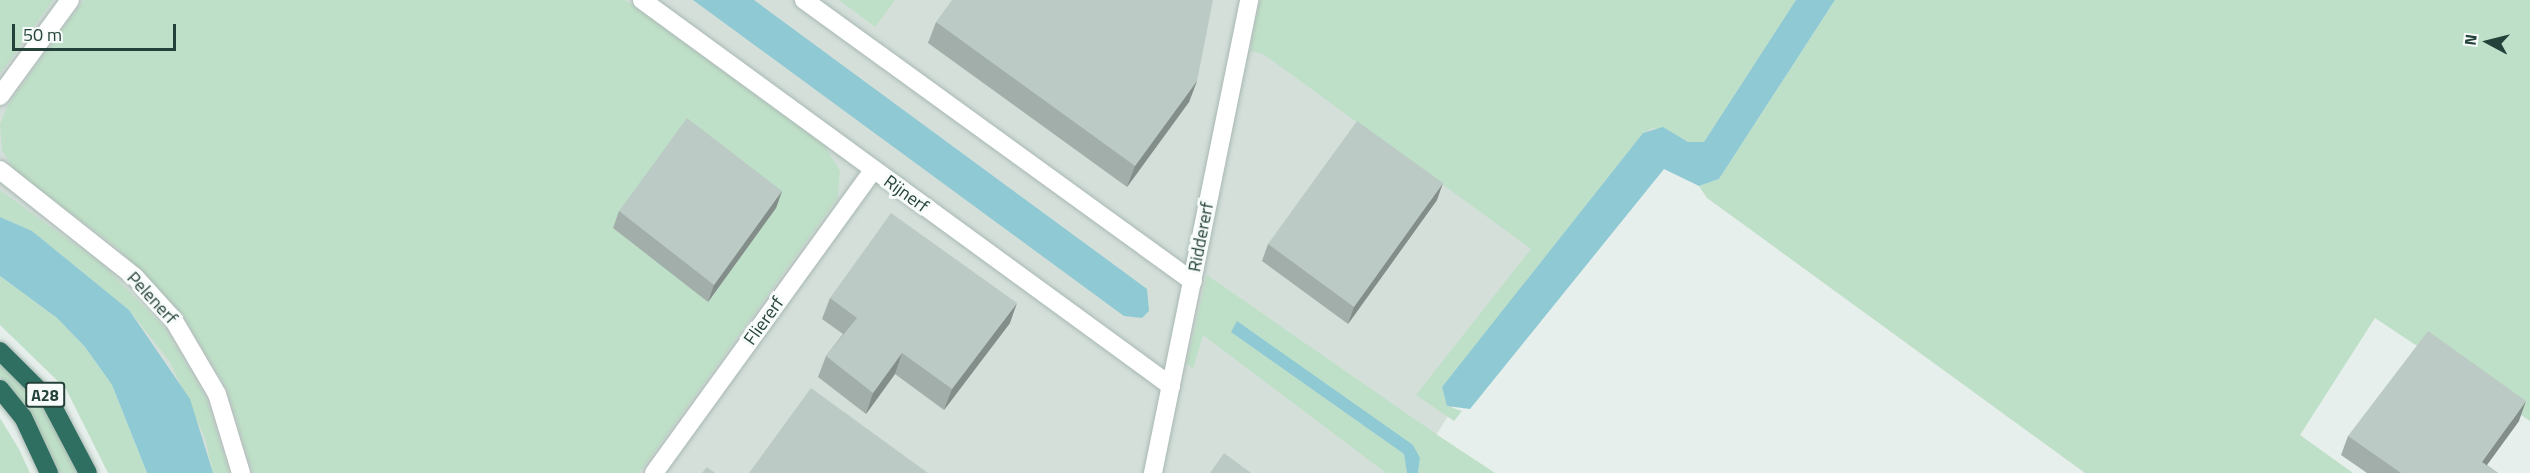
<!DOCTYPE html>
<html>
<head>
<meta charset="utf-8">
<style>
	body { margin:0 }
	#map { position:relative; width:2530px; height:473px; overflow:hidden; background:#e6efeb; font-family:"Titillium Web",sans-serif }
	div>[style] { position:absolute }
	.built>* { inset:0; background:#d4dfda }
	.green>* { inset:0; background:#bfe0c8 }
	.water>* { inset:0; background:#8ec9d4 }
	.roads { filter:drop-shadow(0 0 2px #a8b8b2) drop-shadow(0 0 2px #a8b8b2) }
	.minor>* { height:18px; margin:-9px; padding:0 9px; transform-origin:9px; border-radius:9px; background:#fff }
	.highway>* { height:18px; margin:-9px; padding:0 9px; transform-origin:9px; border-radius:9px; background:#2f6f62 }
	.wall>* { inset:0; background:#a1aea9 }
	.shaded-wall>* { inset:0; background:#838d89 }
	.building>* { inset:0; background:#bbcac4 }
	span { translate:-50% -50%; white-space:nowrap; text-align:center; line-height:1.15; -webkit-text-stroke:6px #f7fbf9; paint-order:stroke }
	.shield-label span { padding:2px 4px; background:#f7fbf9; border:2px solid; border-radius:4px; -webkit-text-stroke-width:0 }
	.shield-label { font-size:16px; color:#24423a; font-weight:700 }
	.street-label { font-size:18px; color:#24423a }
	.north { position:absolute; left:2458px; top:12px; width:60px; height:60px; -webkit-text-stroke:4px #f7fbf9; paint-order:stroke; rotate:277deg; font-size:16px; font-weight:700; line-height:24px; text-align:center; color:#24423a }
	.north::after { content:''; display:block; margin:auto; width:21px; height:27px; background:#24423a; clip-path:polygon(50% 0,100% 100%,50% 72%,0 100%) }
	.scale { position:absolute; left:12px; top:24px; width:164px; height:27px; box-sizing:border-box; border:3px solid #24423a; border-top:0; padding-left:8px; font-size:18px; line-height:21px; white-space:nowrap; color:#24423a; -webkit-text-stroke:4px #f7fbf9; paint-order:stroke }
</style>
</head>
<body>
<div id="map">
	<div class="built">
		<div style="clip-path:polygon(0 0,1814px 0,1706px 164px,1643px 146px,1460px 388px,1450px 413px,1412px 473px,196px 473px,0 231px)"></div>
	</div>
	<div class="green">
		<div style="clip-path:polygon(0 0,53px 0,0 74px)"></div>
		<div style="clip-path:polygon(84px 0,625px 0,825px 146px,840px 171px,838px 197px,639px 473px,253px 473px,227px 388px,181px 312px,118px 248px,15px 171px,2px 150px,0 124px,8px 105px)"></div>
		<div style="clip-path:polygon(839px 0,895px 0,875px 27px)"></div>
		<div style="clip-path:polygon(1260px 0,1796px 0,1704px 142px,1688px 142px,1653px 128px,1643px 133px,1442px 387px,1447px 406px,1462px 411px,1454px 421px,1416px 395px,1531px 249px,1263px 54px,1250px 51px)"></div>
		<div style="clip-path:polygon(1835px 0,2530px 0,2530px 421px,2375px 318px,2300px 435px,2353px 473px,2085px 473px,1707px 198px,1699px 186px,1719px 179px)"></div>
		<div style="clip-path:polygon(0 190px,104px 266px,163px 326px,206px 398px,229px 473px,213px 473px,205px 438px,170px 362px,129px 310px,32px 231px,0 217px)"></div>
		<div style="clip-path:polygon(1207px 275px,1439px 436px,1495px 473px,1418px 473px,1420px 458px,1231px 332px,1404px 454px,1407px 473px,1386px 473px,1203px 335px,1193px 369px,1187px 363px)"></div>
		<div style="clip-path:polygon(0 276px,57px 318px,85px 347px,112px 385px,147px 473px,108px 473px,66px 389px,0 325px)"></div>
		<div style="clip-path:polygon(0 361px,42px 403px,81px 473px,58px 473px,30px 413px,0 377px)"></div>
		<div style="clip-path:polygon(0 418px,19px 449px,30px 473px,0 473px)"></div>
	</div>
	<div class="water">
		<div style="clip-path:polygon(693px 0,754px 0,1147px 289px,1149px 311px,1142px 318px,1124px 316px)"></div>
		<div style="clip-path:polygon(1796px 0,1835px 0,1719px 179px,1699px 186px,1664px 169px,1470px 409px,1447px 406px,1442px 387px,1643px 133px,1663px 127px,1688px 142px,1704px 142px)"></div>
		<div style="clip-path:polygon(0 217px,32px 231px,129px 310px,190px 399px,213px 473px,147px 473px,112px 385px,85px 347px,57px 318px,0 276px)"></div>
		<div style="clip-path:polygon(1237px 321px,1413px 445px,1420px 458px,1418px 473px,1407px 473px,1404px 454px,1231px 332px)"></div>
	</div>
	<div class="roads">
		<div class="minor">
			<div style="left:642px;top:0;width:655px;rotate:36.12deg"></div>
			<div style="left:804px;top:0;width:480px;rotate:35.9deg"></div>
			<div style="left:0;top:96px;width:119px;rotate:-53.9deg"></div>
			<div style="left:0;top:170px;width:172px;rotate:38.4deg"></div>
			<div style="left:135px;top:277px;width:57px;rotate:47.9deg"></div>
			<div style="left:173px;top:319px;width:87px;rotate:59.6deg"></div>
			<div style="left:217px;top:394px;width:83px;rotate:73.1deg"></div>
			<div style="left:654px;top:473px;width:374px;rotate:-54.1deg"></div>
			<div style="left:1153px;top:473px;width:483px;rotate:-78.5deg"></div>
		</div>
		<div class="highway">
			<div style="left:0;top:351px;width:71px;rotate:45deg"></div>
			<div style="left:50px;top:401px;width:81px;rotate:62.2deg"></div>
			<div style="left:0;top:389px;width:36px;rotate:51deg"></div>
			<div style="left:23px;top:417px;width:62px;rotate:65.1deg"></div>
		</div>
	</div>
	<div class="wall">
		<div style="clip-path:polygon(936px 22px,1197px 81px,1189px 102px,1127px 187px,928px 43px)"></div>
		<div style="clip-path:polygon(782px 191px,776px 208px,708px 302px,613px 228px,619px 211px)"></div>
		<div style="clip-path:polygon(1437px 200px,1348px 324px,1262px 261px,1268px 244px)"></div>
		<div style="clip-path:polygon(830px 298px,1010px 323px,944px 410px,895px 374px,866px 414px,818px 377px,826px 356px,843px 334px,822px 319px)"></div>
		<div style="clip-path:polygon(2519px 421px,2487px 465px,2498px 473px,2367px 473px,2341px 455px,2348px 436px)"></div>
	</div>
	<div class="shaded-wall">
		<div style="clip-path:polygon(1197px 81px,1189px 102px,1127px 187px,1135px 166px)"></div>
		<div style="clip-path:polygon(1443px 183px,1437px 200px,1348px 324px,1354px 307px)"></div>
		<div style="clip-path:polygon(782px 191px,776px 208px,708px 302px,714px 285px)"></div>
		<div style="clip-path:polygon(1017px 303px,1010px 323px,944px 410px,952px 389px)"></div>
		<div style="clip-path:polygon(902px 353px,895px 374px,866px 414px,873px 393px)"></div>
		<div style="clip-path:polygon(2526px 401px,2519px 421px,2481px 473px,2482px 462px)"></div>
	</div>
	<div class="building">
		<div style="clip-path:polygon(952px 0,1213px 0,1197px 81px,1135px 166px,936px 22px)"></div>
		<div style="clip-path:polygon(687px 118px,782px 191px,714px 285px,619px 211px)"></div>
		<div style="clip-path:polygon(1357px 121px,1443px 183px,1354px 307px,1268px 244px)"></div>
		<div style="clip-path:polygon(891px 213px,1017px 303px,952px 389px,902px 353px,873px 393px,826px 356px,857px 318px,830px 298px)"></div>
		<div style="clip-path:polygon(2428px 331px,2526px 401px,2482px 462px,2498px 473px,2401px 473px,2348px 436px)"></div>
		<div style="clip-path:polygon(811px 388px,928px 473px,749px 473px)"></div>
		<div style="clip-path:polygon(1224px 453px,1251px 473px,1210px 473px)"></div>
		<div style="clip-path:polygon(707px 467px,715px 473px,702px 473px)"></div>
	</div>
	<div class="shield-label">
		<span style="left:45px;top:395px">A28</span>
	</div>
	<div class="street-label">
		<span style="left:906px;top:194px;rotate:36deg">Rijnerf</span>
		<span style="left:1201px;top:237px;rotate:-79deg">Riddererf</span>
		<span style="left:152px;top:298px;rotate:47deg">Pelenerf</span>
		<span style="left:764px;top:321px;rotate:-54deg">Fliererf</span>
	</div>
	<div class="north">N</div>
	<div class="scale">50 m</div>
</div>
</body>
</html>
